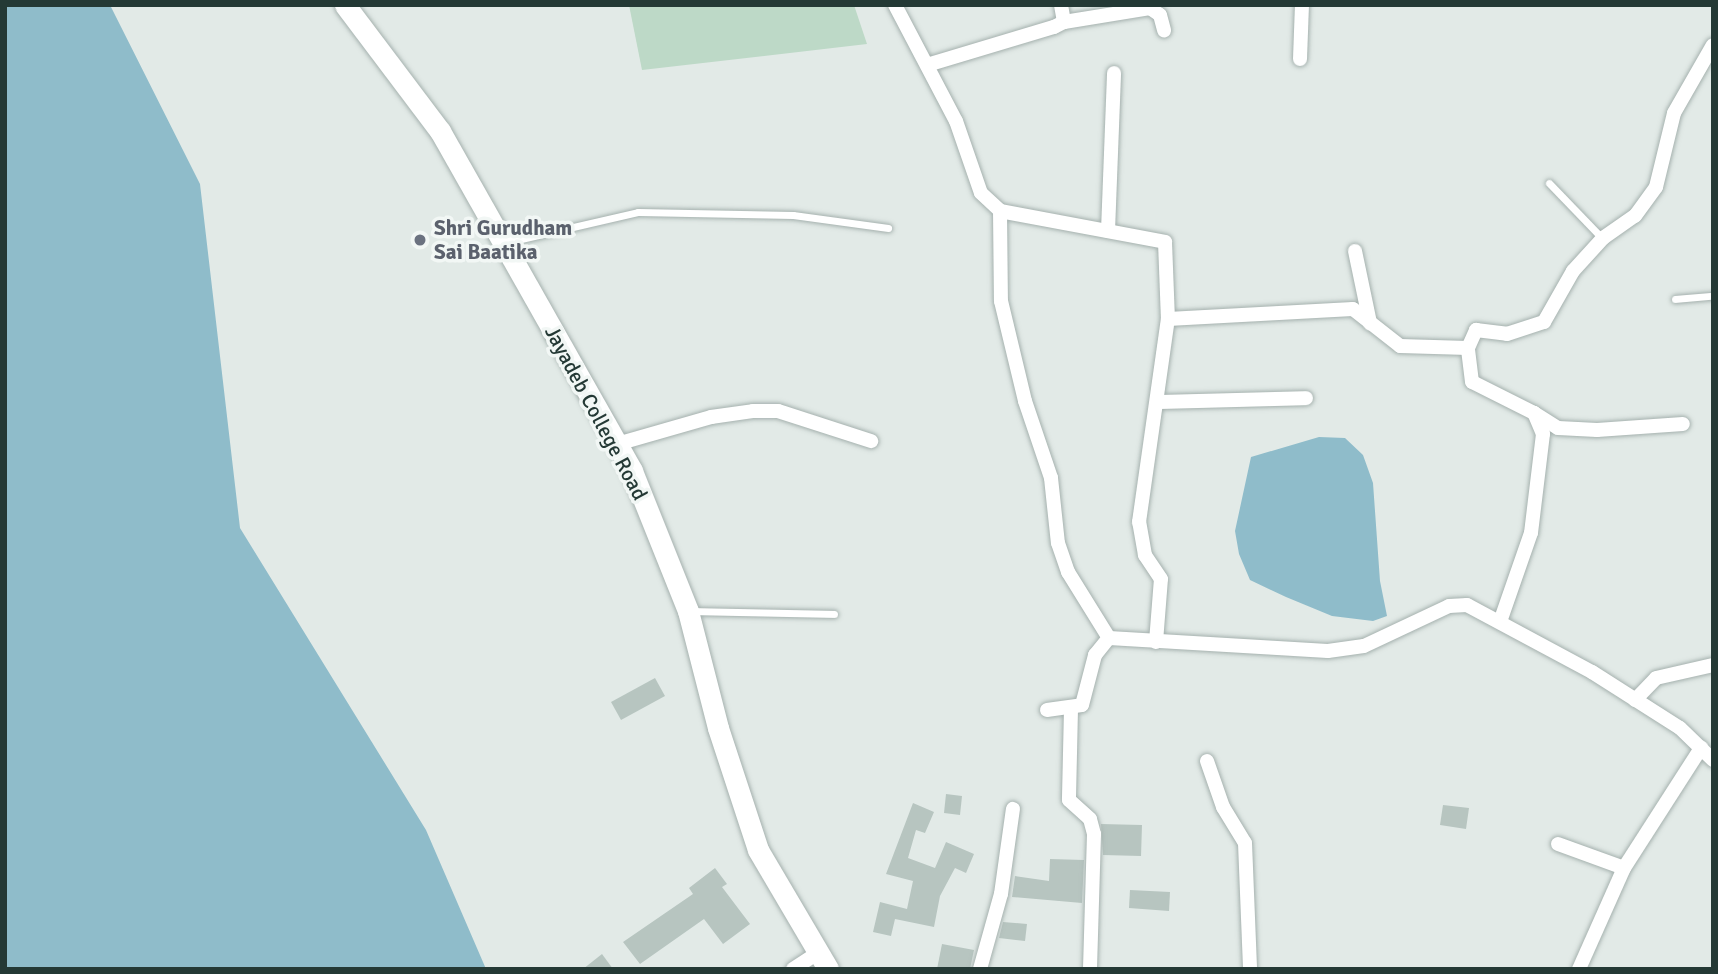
<!DOCTYPE html>
<html>
<head>
<meta charset="utf-8">
<style>
	body { margin:0 }
	#map { position:relative; width:1718px; height:974px; overflow:hidden; background:#e2eae7; font-family:Signika,sans-serif }
	div>[style] { position:absolute }
	.green>* { inset:0; background:#bdd9c7 }
	.water>* { inset:0; background:#8fbcca }
	.building>* { inset:0; background:#b7c5c0 }
	.roads { filter:drop-shadow(0 0 2px #a5b1ae) drop-shadow(0 0 2px #a5b1ae) }
	.lane>* { height:7px; margin:-3.5px; padding:0 3.5px; transform-origin:3.5px; border-radius:3.5px; background:#fff }
	.street>* { height:14px; margin:-7px; padding:0 7px; transform-origin:7px; border-radius:7px; background:#fff }
	.secondary>* { height:21px; margin:-10.5px; padding:0 10.5px; transform-origin:10.5px; border-radius:10.5px; background:#fff }
	.dots>* { width:19px; height:19px; translate:-50% -50%; box-sizing:border-box; border:4px solid #f2f7f5; border-radius:50% }
	span { translate:-50% -50%; white-space:nowrap; text-align:center; line-height:1.15; -webkit-text-stroke:7px #f2f7f5; paint-order:stroke }
	.worship-label { font-size:21px; color:#5b616d; font-weight:700 }
	.left { translate:0 -50%; text-align:left }
	.street-label { font-size:21px; color:#243935 }
	.frame { position:absolute; inset:0; border:7px solid #243935; pointer-events:none }
</style>
</head>
<body>
<div id="map">
	<div class="green">
		<div style="clip-path:polygon(629px 5px,854px 5px,867px 44px,642px 70px)"></div>
	</div>
	<div class="water">
		<div style="clip-path:polygon(5px 5px,110px 5px,200px 184px,240px 528px,426px 830px,486px 969px,5px 969px)"></div>
		<div style="clip-path:polygon(1319px 437px,1345px 438px,1363px 455px,1373px 483px,1380px 581px,1387px 616px,1373px 621px,1332px 616px,1286px 597px,1250px 580px,1239px 554px,1235px 531px,1251px 457px)"></div>
	</div>
	<div class="building">
		<div style="clip-path:polygon(655px 678px,665px 696px,621px 720px,611px 702px)"></div>
		<div style="clip-path:polygon(946px 794px,962px 796px,960px 815px,944px 813px)"></div>
		<div style="clip-path:polygon(913px 803px,934px 812px,925px 833px,916px 830px,908px 858px,935px 868px,946px 842px,974px 854px,966px 873px,955px 868px,940px 896px,934px 927px,895px 919px,891px 936px,873px 932px,880px 902px,907px 909px,913px 881px,886px 874px)"></div>
		<div style="clip-path:polygon(1443px 805px,1469px 808px,1466px 829px,1440px 825px)"></div>
		<div style="clip-path:polygon(1101px 824px,1142px 825px,1141px 856px,1103px 855px)"></div>
		<div style="clip-path:polygon(1050px 859px,1084px 860px,1082px 903px,1012px 897px,1015px 876px,1049px 881px)"></div>
		<div style="clip-path:polygon(715px 868px,727px 884px,722px 887px,750px 924px,723px 944px,704px 919px,640px 964px,623px 942px,693px 894px,689px 888px)"></div>
		<div style="clip-path:polygon(1130px 890px,1170px 892px,1169px 911px,1129px 908px)"></div>
		<div style="clip-path:polygon(1003px 922px,1027px 924px,1025px 941px,999px 938px)"></div>
		<div style="clip-path:polygon(942px 944px,974px 950px,970px 969px,937px 969px)"></div>
		<div style="clip-path:polygon(602px 954px,613px 969px,583px 969px)"></div>
	</div>
	<div class="roads">
		<div class="lane">
			<div style="left:1549px;top:183px;width:76px;rotate:46.1deg"></div>
			<div style="left:508px;top:242px;width:133px;rotate:-13deg"></div>
			<div style="left:638px;top:212px;width:155px;rotate:1.1deg"></div>
			<div style="left:793px;top:215px;width:96px;rotate:7.8deg"></div>
			<div style="left:1675px;top:299px;width:38px;rotate:-5deg"></div>
			<div style="left:692px;top:611px;width:142px;rotate:1.2deg"></div>
		</div>
		<div class="street">
			<div style="left:895px;top:5px;width:131px;rotate:62.3deg"></div>
			<div style="left:956px;top:121px;width:76px;rotate:70.9deg"></div>
			<div style="left:981px;top:193px;width:26px;rotate:43deg"></div>
			<div style="left:1000px;top:211px;width:168px;rotate:10.6deg"></div>
			<div style="left:1165px;top:242px;width:77px;rotate:87.8deg"></div>
			<div style="left:1064px;top:22px;width:87px;rotate:-9.2deg"></div>
			<div style="left:1150px;top:8px;width:12px;rotate:35deg"></div>
			<div style="left:1160px;top:15px;width:16px;rotate:75deg"></div>
			<div style="left:1300px;top:59px;width:54px;rotate:-87.9deg"></div>
			<div style="left:927px;top:65px;width:133px;rotate:-16.7deg"></div>
			<div style="left:1054px;top:27px;width:11px;rotate:-27deg"></div>
			<div style="left:1064px;top:22px;width:17px;rotate:-100deg"></div>
			<div style="left:1000px;top:211px;width:90px;rotate:89.4deg"></div>
			<div style="left:1001px;top:301px;width:103px;rotate:76.5deg"></div>
			<div style="left:1025px;top:401px;width:81px;rotate:71.3deg"></div>
			<div style="left:1051px;top:478px;width:65px;rotate:83.9deg"></div>
			<div style="left:1058px;top:543px;width:31px;rotate:71deg"></div>
			<div style="left:1068px;top:572px;width:78px;rotate:58.2deg"></div>
			<div style="left:1108px;top:231px;width:158px;rotate:-87.8deg"></div>
			<div style="left:1355px;top:251px;width:74px;rotate:78.2deg"></div>
			<div style="left:1157px;top:402px;width:149px;rotate:-1.5deg"></div>
			<div style="left:1534px;top:413px;width:28px;rotate:32deg"></div>
			<div style="left:1558px;top:428px;width:39px;rotate:3deg"></div>
			<div style="left:1597px;top:430px;width:86px;rotate:-4deg"></div>
			<div style="left:617px;top:444px;width:98px;rotate:-16deg"></div>
			<div style="left:711px;top:417px;width:42px;rotate:-8.1deg"></div>
			<div style="left:753px;top:411px;width:25px"></div>
			<div style="left:778px;top:411px;width:98px;rotate:17.9deg"></div>
			<div style="left:1501px;top:619px;width:91px;rotate:-70.8deg"></div>
			<div style="left:1531px;top:533px;width:100px;rotate:-83.1deg"></div>
			<div style="left:1543px;top:434px;width:23px;rotate:-113deg"></div>
			<div style="left:1534px;top:413px;width:69px;rotate:-153.4deg"></div>
			<div style="left:1472px;top:382px;width:34px;rotate:-97deg"></div>
			<div style="left:1468px;top:348px;width:20px;rotate:-66deg"></div>
			<div style="left:1476px;top:330px;width:31px;rotate:7deg"></div>
			<div style="left:1507px;top:334px;width:39px;rotate:-18deg"></div>
			<div style="left:1544px;top:322px;width:59px;rotate:-60.4deg"></div>
			<div style="left:1573px;top:271px;width:45px;rotate:-47.7deg"></div>
			<div style="left:1603px;top:238px;width:39px;rotate:-35deg"></div>
			<div style="left:1635px;top:216px;width:36px;rotate:-54deg"></div>
			<div style="left:1656px;top:187px;width:76px;rotate:-76.3deg"></div>
			<div style="left:1674px;top:113px;width:78px;rotate:-60.2deg"></div>
			<div style="left:1156px;top:642px;width:63px;rotate:-85.5deg"></div>
			<div style="left:1161px;top:579px;width:29px;rotate:-124deg"></div>
			<div style="left:1145px;top:555px;width:34px;rotate:-100deg"></div>
			<div style="left:1139px;top:522px;width:205px;rotate:-81.9deg"></div>
			<div style="left:1168px;top:319px;width:185px;rotate:-3.1deg"></div>
			<div style="left:1353px;top:309px;width:60px;rotate:38.2deg"></div>
			<div style="left:1400px;top:346px;width:68px;rotate:1.7deg"></div>
			<div style="left:1635px;top:700px;width:30px;rotate:-46deg"></div>
			<div style="left:1656px;top:678px;width:58px;rotate:-12.8deg"></div>
			<div style="left:1071px;top:709px;width:91px;rotate:91.3deg"></div>
			<div style="left:1069px;top:800px;width:28px;rotate:42deg"></div>
			<div style="left:1090px;top:819px;width:16px;rotate:75deg"></div>
			<div style="left:1094px;top:834px;width:135px;rotate:91.7deg"></div>
			<div style="left:1047px;top:710px;width:35px;rotate:-8deg"></div>
			<div style="left:1082px;top:705px;width:52px;rotate:-75.4deg"></div>
			<div style="left:1095px;top:655px;width:22px;rotate:-51deg"></div>
			<div style="left:1109px;top:638px;width:219px;rotate:3.4deg"></div>
			<div style="left:1328px;top:651px;width:36px;rotate:-8deg"></div>
			<div style="left:1364px;top:646px;width:94px;rotate:-25.2deg"></div>
			<div style="left:1449px;top:606px;width:18px;rotate:-3deg"></div>
			<div style="left:1467px;top:605px;width:142px;rotate:28.2deg"></div>
			<div style="left:1592px;top:672px;width:104px;rotate:32.5deg"></div>
			<div style="left:1680px;top:728px;width:46px;rotate:44.1deg"></div>
			<div style="left:1207px;top:761px;width:49px;rotate:70.8deg"></div>
			<div style="left:1223px;top:807px;width:42px;rotate:58.6deg"></div>
			<div style="left:1245px;top:843px;width:126px;rotate:87.7deg"></div>
			<div style="left:1558px;top:844px;width:70px;rotate:20deg"></div>
			<div style="left:793px;top:969px;width:30px;rotate:-33deg"></div>
			<div style="left:980px;top:969px;width:78px;rotate:-74.4deg"></div>
			<div style="left:1001px;top:894px;width:86px;rotate:-82deg"></div>
			<div style="left:1579px;top:969px;width:111px;rotate:-66deg"></div>
			<div style="left:1624px;top:868px;width:143px;rotate:-57.3deg"></div>
		</div>
		<div class="secondary">
			<div style="left:345px;top:5px;width:158px;rotate:53deg"></div>
			<div style="left:440px;top:131px;width:390px;rotate:60.5deg"></div>
			<div style="left:632px;top:471px;width:151px;rotate:68.2deg"></div>
			<div style="left:688px;top:611px;width:121px;rotate:75.6deg"></div>
			<div style="left:718px;top:728px;width:128px;rotate:71.8deg"></div>
			<div style="left:758px;top:850px;width:138px;rotate:59.5deg"></div>
		</div>
	</div>
	<div class="dots">
		<div style="left:420px;top:240px;background:#6b7280"></div>
	</div>
	<div class="worship-label">
		<span class="left" style="left:434px;top:240px">Shri Gurudham<br>Sai Baatika</span>
	</div>
	<div class="street-label">
		<span style="left:596px;top:413px;rotate:62deg">Jayadeb College Road</span>
	</div>
	<div class="frame"></div>
</div>
</body>
</html>
